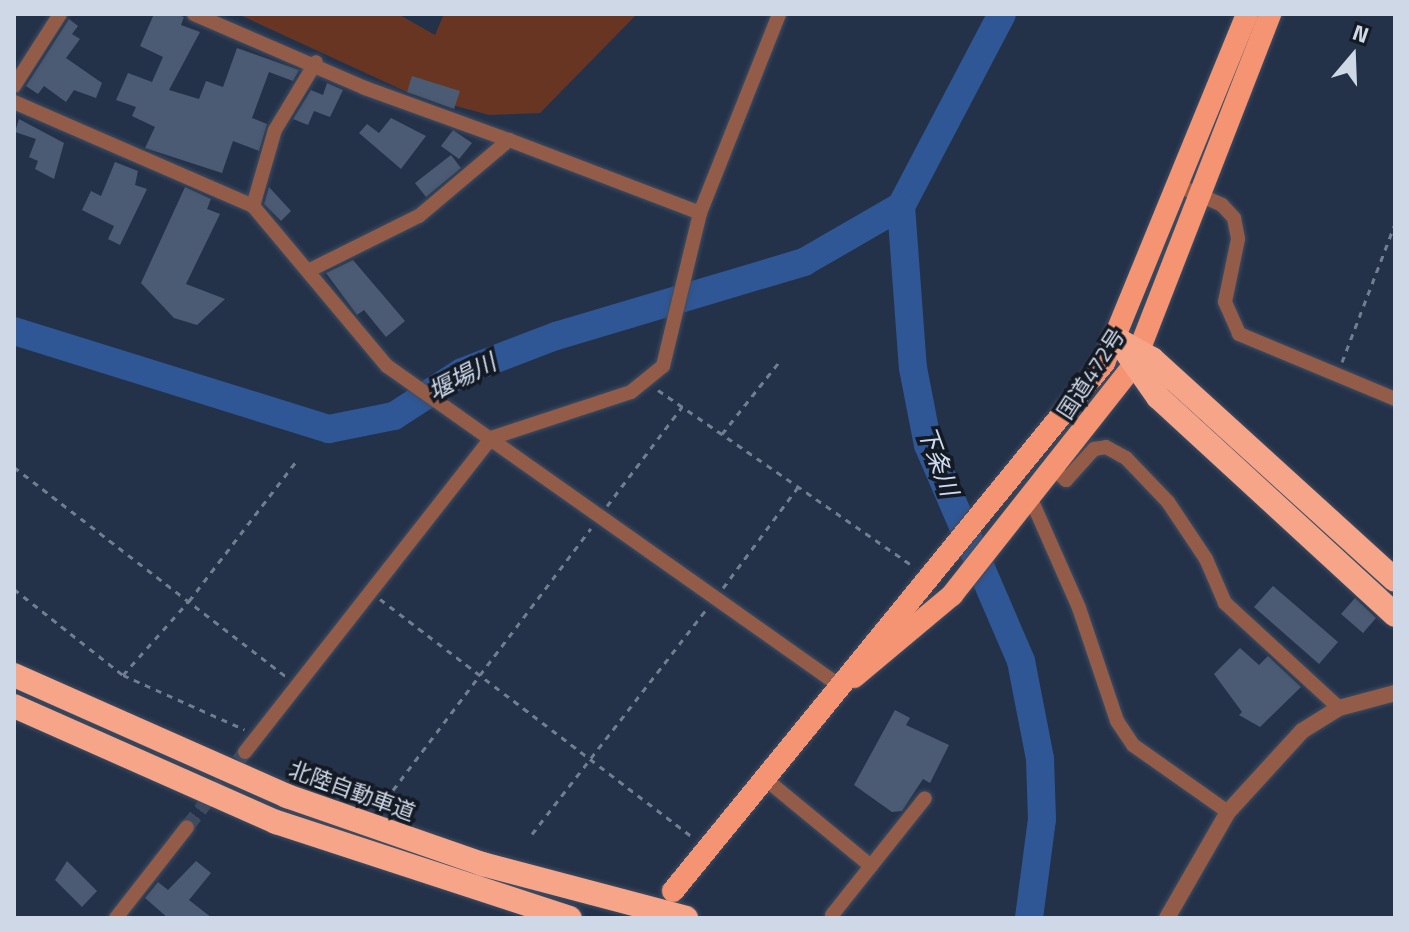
<!DOCTYPE html>
<html>
<head>
<meta charset="utf-8">
<style>
	body { margin:0 }
	#map { position:relative; width:1409px; height:932px; overflow:hidden; background:#243249; font-family:"Titillium Web","Noto Sans JP",sans-serif }
	div>[style] { position:absolute }
	.green>* { inset:0; background:#693523 }
	.river>* { height:28px; margin:-14px; padding:0 14px; transform-origin:14px; border-radius:14px; background:#2f5796 }
	.building>* { inset:0; background:#4b5b73 }
	.minor-tunnel>* { height:14px; margin-top:-7px; transform-origin:0; background:repeating-linear-gradient(90deg,#3e4b61 0 14px,transparent 0 21px) }
	.path>* { height:3px; margin-top:-1.5px; transform-origin:0; background:repeating-linear-gradient(90deg,#717d90 0 6px,transparent 0 12px) }
	.roads { filter:drop-shadow(0 0 2px #3f4d62) drop-shadow(0 0 2px #3f4d62) }
	.minor>* { height:14px; margin:-7px; padding:0 7px; transform-origin:7px; border-radius:7px; background:#935c49 }
	.tertiary>* { height:16px; margin:-8px; padding:0 8px; transform-origin:8px; border-radius:8px; background:#935c49 }
	.trunk>* { height:22px; margin:-11px; padding:0 11px; transform-origin:11px; border-radius:11px; background:#f49472 }
	.motorway>* { height:24px; margin:-12px; padding:0 12px; transform-origin:12px; border-radius:12px; background:#f6a589 }
	span { translate:-50% -50%; white-space:nowrap; text-align:center; line-height:1.15; -webkit-text-stroke:7px #141a24; paint-order:stroke }
	.street-label { font-size:22px; color:#cfd8e7 }
	.water-label { font-size:24px; color:#cedaed; font-style:italic }
	.frame { position:absolute; inset:0; border:16px solid #cfd8e7; pointer-events:none }
	.north { position:absolute; left:1313px; top:16px; width:80px; height:80px; -webkit-text-stroke:6px #141a24; paint-order:stroke; rotate:19deg; font-size:22px; font-weight:700; line-height:32px; text-align:center; color:#cfd8e7 }
	.north::after { content:''; display:block; margin:auto; width:28px; height:36px; background:#cfd8e7; clip-path:polygon(50% 0,100% 100%,50% 72%,0 100%) }
</style>
</head>
<body>
<div id="map">
	<div class="green">
		<div style="clip-path:polygon(238px 14px,398px 14px,435px 35px,444px 14px,637px 14px,540px 113px,489px 115px,409px 93px)"></div>
	</div>
	<div class="river">
		<div style="left:1002px;top:14px;width:217px;rotate:117.7deg"></div>
		<div style="left:901px;top:206px;width:162px;rotate:85.8deg"></div>
		<div style="left:913px;top:368px;width:78px;rotate:79deg"></div>
		<div style="left:928px;top:445px;width:235px;rotate:66.7deg"></div>
		<div style="left:1021px;top:661px;width:100px;rotate:79deg"></div>
		<div style="left:1040px;top:759px;width:60px;rotate:88.1deg"></div>
		<div style="left:1042px;top:819px;width:100px;rotate:97.5deg"></div>
		<div style="left:14px;top:331px;width:330px;rotate:17.3deg"></div>
		<div style="left:329px;top:429px;width:66px;rotate:-11.3deg"></div>
		<div style="left:394px;top:416px;width:81px;rotate:-32.9deg"></div>
		<div style="left:462px;top:372px;width:101px;rotate:-21deg"></div>
		<div style="left:556px;top:336px;width:259px;rotate:-16.6deg"></div>
		<div style="left:804px;top:262px;width:112px;rotate:-30deg"></div>
	</div>
	<div class="building">
		<div style="clip-path:polygon(154px 14px,176px 14px,184px 17px,181px 25px,200px 32px,169px 90px,199px 99px,206px 81px,223px 87px,237px 48px,299px 70px,293px 81px,269px 72px,252px 118px,267px 124px,259px 151px,233px 141px,222px 173px,145px 148px,155px 127px,132px 116px,136px 107px,116px 100px,128px 73px,152px 82px,163px 57px,140px 46px)"></div>
		<div style="clip-path:polygon(69px 19px,78px 26px,72px 34px,80px 39px,66px 58px,102px 83px,96px 98px,74px 90px,66px 102px,44px 86px,38px 94px,26px 86px)"></div>
		<div style="clip-path:polygon(412px 76px,460px 91px,454px 109px,407px 92px)"></div>
		<div style="clip-path:polygon(327px 83px,343px 90px,330px 117px,314px 111px,308px 125px,293px 119px,311px 90px,323px 95px)"></div>
		<div style="clip-path:polygon(391px 118px,426px 136px,401px 169px,359px 133px,367px 124px,379px 133px)"></div>
		<div style="clip-path:polygon(19px 119px,64px 143px,54px 179px,35px 169px,38px 161px,29px 157px,36px 139px,15px 132px)"></div>
		<div style="clip-path:polygon(453px 130px,472px 143px,459px 159px,441px 146px)"></div>
		<div style="clip-path:polygon(451px 155px,461px 168px,426px 197px,415px 183px)"></div>
		<div style="clip-path:polygon(115px 162px,138px 171px,135px 185px,147px 189px,120px 245px,108px 239px,114px 226px,82px 210px,91px 191px,101px 196px)"></div>
		<div style="clip-path:polygon(185px 187px,211px 199px,207px 209px,220px 214px,186px 284px,225px 299px,197px 325px,174px 318px,141px 283px)"></div>
		<div style="clip-path:polygon(269px 187px,291px 211px,281px 221px,264px 204px)"></div>
		<div style="clip-path:polygon(353px 260px,405px 321px,386px 337px,364px 310px,357px 315px,326px 273px)"></div>
		<div style="clip-path:polygon(1273px 586px,1338px 642px,1319px 664px,1254px 607px)"></div>
		<div style="clip-path:polygon(1355px 598px,1376px 618px,1363px 633px,1341px 614px)"></div>
		<div style="clip-path:polygon(1240px 648px,1259px 665px,1268px 656px,1301px 687px,1260px 727px,1239px 715px,1242px 712px,1214px 674px)"></div>
		<div style="clip-path:polygon(895px 710px,910px 718px,906px 725px,949px 745px,930px 783px,923px 779px,902px 811px,892px 812px,854px 785px)"></div>
		<div style="clip-path:polygon(67px 861px,97px 891px,82px 907px,55px 880px)"></div>
		<div style="clip-path:polygon(196px 861px,211px 873px,189px 900px,212px 918px,168px 918px,145px 898px,158px 882px,168px 890px)"></div>
	</div>
	<div class="minor-tunnel">
		<div style="left:187px;top:827px;width:95px;rotate:-52.3deg"></div>
	</div>
	<div class="path">
		<div style="left:1342px;top:362px;width:148px;rotate:-69deg"></div>
		<div style="left:658px;top:390px;width:312px;rotate:34.6deg"></div>
		<div style="left:722px;top:434px;width:92px;rotate:-51.6deg"></div>
		<div style="left:14px;top:467px;width:344px;rotate:37.6deg"></div>
		<div style="left:607px;top:506px;width:124px;rotate:-52.9deg"></div>
		<div style="left:723px;top:588px;width:126px;rotate:-53.4deg"></div>
		<div style="left:14px;top:589px;width:139px;rotate:38.3deg"></div>
		<div style="left:123px;top:675px;width:133px;rotate:24.1deg"></div>
		<div style="left:380px;top:599px;width:392px;rotate:37.3deg"></div>
		<div style="left:123px;top:675px;width:99px;rotate:-48.3deg"></div>
		<div style="left:189px;top:601px;width:179px;rotate:-52.5deg"></div>
		<div style="left:393px;top:790px;width:328px;rotate:-52.9deg"></div>
		<div style="left:532px;top:834px;width:284px;rotate:-52.2deg"></div>
	</div>
	<div class="roads">
		<div class="minor">
			<div style="left:194px;top:14px;width:186px;rotate:23.4deg"></div>
			<div style="left:365px;top:88px;width:153px;rotate:19.9deg"></div>
			<div style="left:14px;top:86px;width:85px;rotate:-57.4deg"></div>
			<div style="left:14px;top:102px;width:261px;rotate:23.5deg"></div>
			<div style="left:253px;top:206px;width:209px;rotate:50.1deg"></div>
			<div style="left:387px;top:366px;width:555px;rotate:35.24deg"></div>
			<div style="left:1179px;top:186px;width:47px;rotate:23.8deg"></div>
			<div style="left:1222px;top:205px;width:18px;rotate:47deg"></div>
			<div style="left:1234px;top:218px;width:21px;rotate:79deg"></div>
			<div style="left:1238px;top:239px;width:64px;rotate:101.7deg"></div>
			<div style="left:1225px;top:302px;width:35px;rotate:66deg"></div>
			<div style="left:1239px;top:334px;width:169px;rotate:22.6deg"></div>
			<div style="left:253px;top:206px;width:79px;rotate:-73.9deg"></div>
			<div style="left:275px;top:130px;width:79px;rotate:-58.9deg"></div>
			<div style="left:312px;top:269px;width:119px;rotate:-26.4deg"></div>
			<div style="left:419px;top:216px;width:118px;rotate:-40.2deg"></div>
			<div style="left:509px;top:140px;width:204px;rotate:20.9deg"></div>
			<div style="left:1055px;top:470px;width:15px;rotate:42deg"></div>
			<div style="left:1066px;top:480px;width:42px;rotate:-47.9deg"></div>
			<div style="left:1094px;top:449px;width:12px;rotate:-9deg"></div>
			<div style="left:1106px;top:447px;width:23px;rotate:29deg"></div>
			<div style="left:1126px;top:458px;width:61px;rotate:46.3deg"></div>
			<div style="left:1168px;top:502px;width:69px;rotate:56.3deg"></div>
			<div style="left:1206px;top:559px;width:48px;rotate:66.6deg"></div>
			<div style="left:1225px;top:603px;width:155px;rotate:42.6deg"></div>
			<div style="left:1031px;top:499px;width:119px;rotate:66.2deg"></div>
			<div style="left:1079px;top:608px;width:119px;rotate:71.4deg"></div>
			<div style="left:1117px;top:721px;width:29px;rotate:56deg"></div>
			<div style="left:1133px;top:745px;width:116px;rotate:35.2deg"></div>
			<div style="left:245px;top:752px;width:399px;rotate:-51.9deg"></div>
			<div style="left:491px;top:438px;width:147px;rotate:-18.2deg"></div>
			<div style="left:631px;top:392px;width:41px;rotate:-39.1deg"></div>
			<div style="left:663px;top:366px;width:157px;rotate:-76.4deg"></div>
			<div style="left:700px;top:213px;width:214px;rotate:-68.3deg"></div>
			<div style="left:763px;top:777px;width:140px;rotate:39.5deg"></div>
			<div style="left:832px;top:915px;width:149px;rotate:-51.5deg"></div>
			<div style="left:116px;top:918px;width:115px;rotate:-52deg"></div>
		</div>
		<div class="tertiary">
			<div style="left:1167px;top:918px;width:122px;rotate:-60.1deg"></div>
			<div style="left:1228px;top:812px;width:110px;rotate:-47.6deg"></div>
			<div style="left:1302px;top:731px;width:44px;rotate:-31.9deg"></div>
			<div style="left:1339px;top:708px;width:58px;rotate:-15deg"></div>
		</div>
		<div class="trunk">
			<div style="left:854px;top:677px;width:128px;rotate:-39.9deg"></div>
			<div style="left:952px;top:595px;width:292px;rotate:-51.7deg"></div>
			<div style="left:1133px;top:366px;width:378px;rotate:-68.7deg"></div>
			<div style="left:673px;top:891px;width:682px;rotate:-50.78deg"></div>
			<div style="left:1104px;top:363px;width:377px;rotate:-67.7deg"></div>
		</div>
		<div class="motorway">
			<div style="left:1118px;top:340px;width:70px;rotate:54.9deg"></div>
			<div style="left:1158px;top:397px;width:322px;rotate:42.6deg"></div>
			<div style="left:1118px;top:340px;width:39px;rotate:29deg"></div>
			<div style="left:1152px;top:359px;width:328px;rotate:42.3deg"></div>
			<div style="left:14px;top:675px;width:299px;rotate:23.9deg"></div>
			<div style="left:287px;top:796px;width:207px;rotate:19.2deg"></div>
			<div style="left:482px;top:864px;width:211px;rotate:14.8deg"></div>
			<div style="left:14px;top:706px;width:287px;rotate:23.9deg"></div>
			<div style="left:276px;top:822px;width:309px;rotate:18.1deg"></div>
		</div>
	</div>
	<div class="street-label">
		<span style="left:1091px;top:374px;rotate:-57deg">国道472号</span>
		<span style="left:352px;top:791px;rotate:20deg">北陸自動車道</span>
	</div>
	<div class="water-label">
		<span style="left:462px;top:377px;rotate:-27deg">堰場川</span>
		<span style="left:938px;top:461px;rotate:70deg">下条川</span>
	</div>
	<div class="frame"></div>
	<div class="north">N</div>
</div>
</body>
</html>
